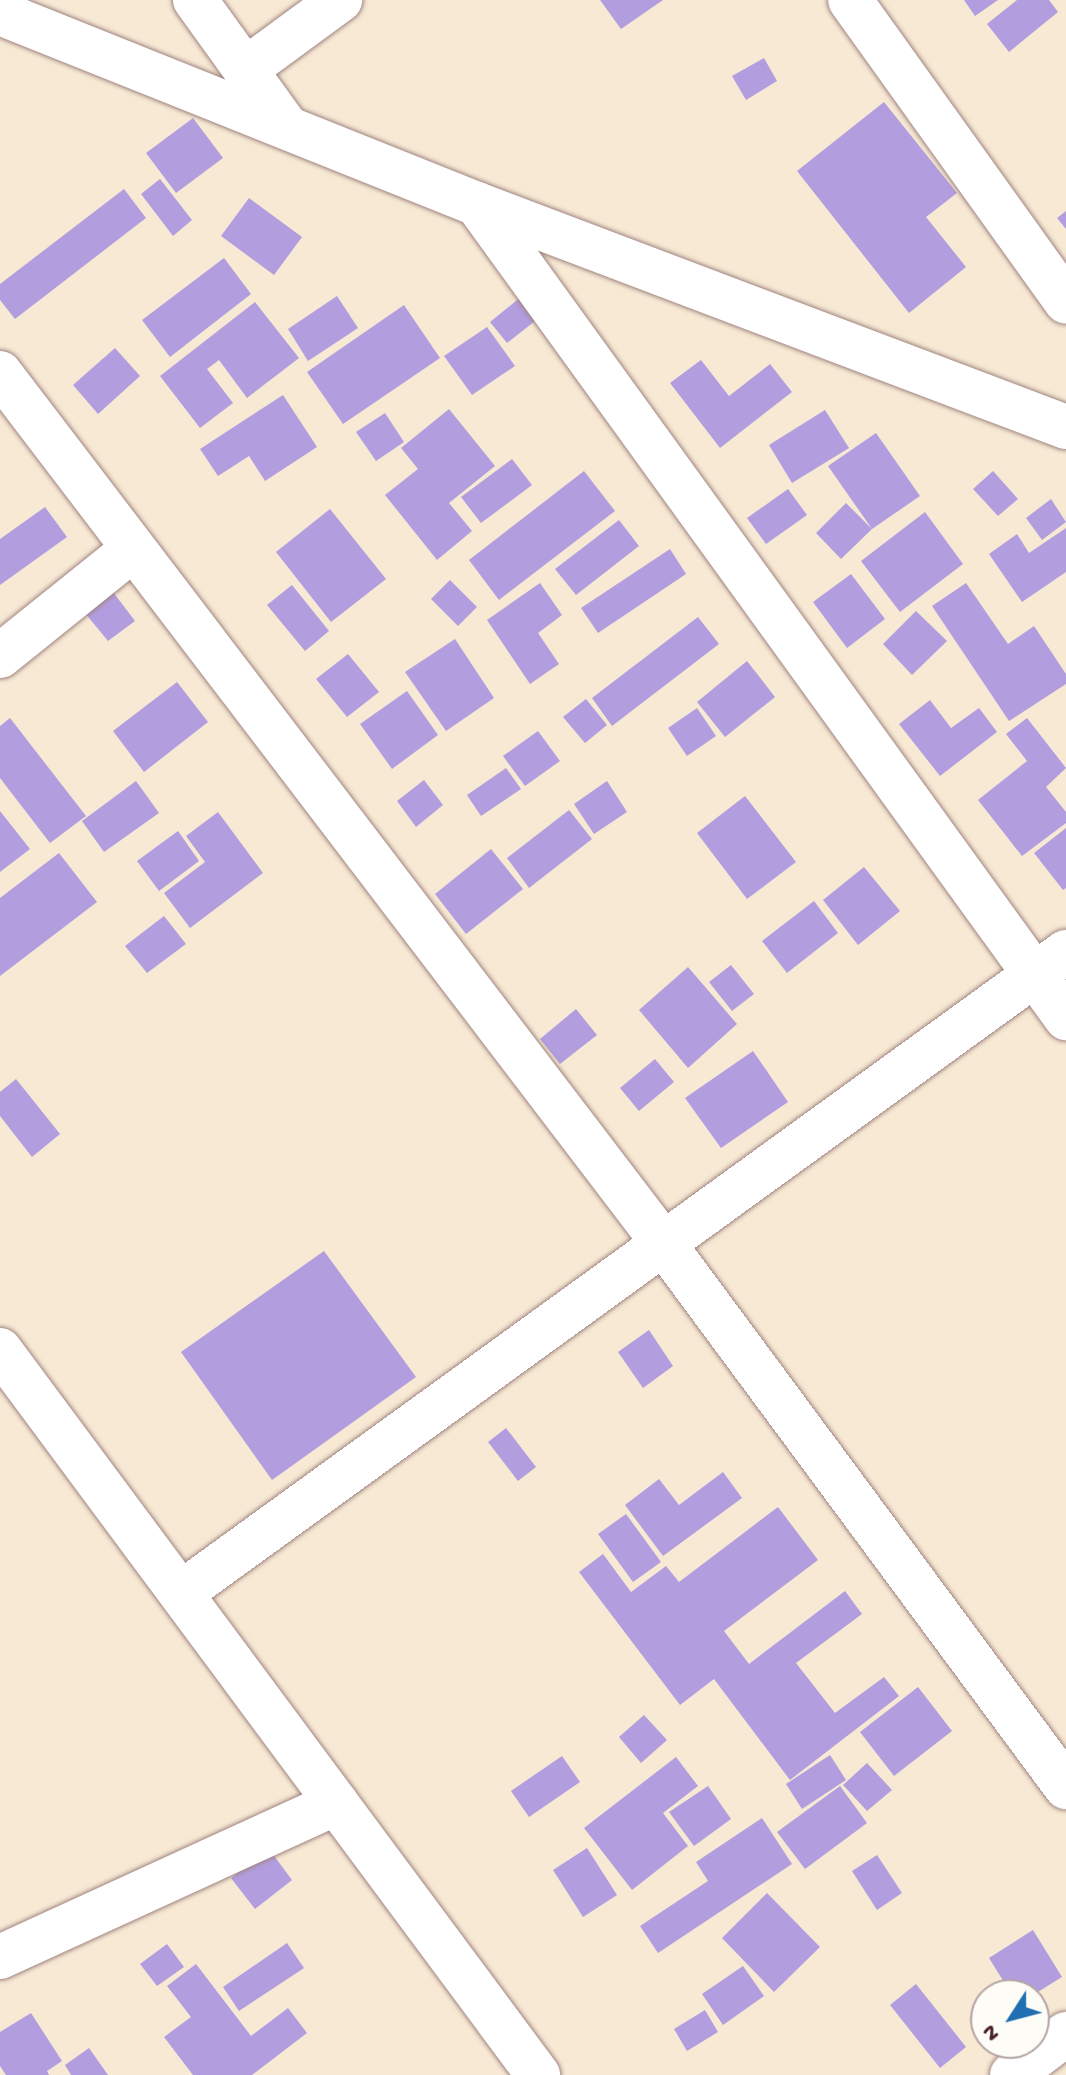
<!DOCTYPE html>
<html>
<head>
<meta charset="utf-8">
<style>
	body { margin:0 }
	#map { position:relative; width:1066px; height:2075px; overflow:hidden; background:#f7e9d4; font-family:"Gochi Hand",sans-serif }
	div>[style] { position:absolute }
	.building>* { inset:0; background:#b29ddf }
	.roads { filter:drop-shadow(0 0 2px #a08480) drop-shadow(0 0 2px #a08480) }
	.minor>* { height:44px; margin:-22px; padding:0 22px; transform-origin:22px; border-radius:22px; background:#fff }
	span { translate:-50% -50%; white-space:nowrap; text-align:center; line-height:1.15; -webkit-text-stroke:7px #fdfcf7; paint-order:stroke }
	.north { position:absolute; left:970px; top:1979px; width:80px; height:80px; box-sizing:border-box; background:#fdfcf7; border:2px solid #b5a4a5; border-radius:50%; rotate:234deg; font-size:22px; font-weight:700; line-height:32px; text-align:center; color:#4a1f2b }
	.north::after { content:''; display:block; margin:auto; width:28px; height:36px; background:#1f6fb2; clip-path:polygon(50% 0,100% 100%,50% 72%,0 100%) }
</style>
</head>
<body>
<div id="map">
	<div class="building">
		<div style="clip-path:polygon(600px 0,663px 0,621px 29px)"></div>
		<div style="clip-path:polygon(964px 0,998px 0,975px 16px)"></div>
		<div style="clip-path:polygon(1017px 0,1049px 0,1058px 12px,1009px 52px,987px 24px)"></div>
		<div style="clip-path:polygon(764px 58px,777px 81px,746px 100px,732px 76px)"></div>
		<div style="clip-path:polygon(884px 102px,957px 193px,926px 217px,966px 267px,909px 313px,797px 171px)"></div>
		<div style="clip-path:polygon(193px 118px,223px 158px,176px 193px,146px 153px)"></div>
		<div style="clip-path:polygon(160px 179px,192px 220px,173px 236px,141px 194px)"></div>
		<div style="clip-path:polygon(124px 189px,146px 218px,15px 319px,0 300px,0 284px)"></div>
		<div style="clip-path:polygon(249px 198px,302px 237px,274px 275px,221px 236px)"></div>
		<div style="clip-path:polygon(1066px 211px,1066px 229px,1057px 218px)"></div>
		<div style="clip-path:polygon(224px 258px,251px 294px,170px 357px,142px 320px)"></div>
		<div style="clip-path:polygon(337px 296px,358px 328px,308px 361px,288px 329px)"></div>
		<div style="clip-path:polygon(522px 296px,539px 318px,507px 343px,490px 322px)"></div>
		<div style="clip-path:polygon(255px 302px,299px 358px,247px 398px,219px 360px,207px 369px,233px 403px,200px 428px,160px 376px)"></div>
		<div style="clip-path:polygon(404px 305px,440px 358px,343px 424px,307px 372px)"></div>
		<div style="clip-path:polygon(487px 327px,515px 366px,472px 395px,444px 356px)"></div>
		<div style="clip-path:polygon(115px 348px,140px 376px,98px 414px,73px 385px)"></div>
		<div style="clip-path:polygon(701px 360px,729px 396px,770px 364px,792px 392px,720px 448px,670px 383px)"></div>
		<div style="clip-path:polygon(283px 395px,317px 447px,265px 481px,249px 456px,218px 476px,200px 449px)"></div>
		<div style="clip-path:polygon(449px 409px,495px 466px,449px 503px,472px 531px,437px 560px,385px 495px,418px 469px,401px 448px)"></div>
		<div style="clip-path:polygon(825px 410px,849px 448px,792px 483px,769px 445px)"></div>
		<div style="clip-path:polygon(385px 413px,404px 442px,376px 461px,356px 432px)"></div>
		<div style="clip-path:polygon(876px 433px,920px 496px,872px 529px,841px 559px,816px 533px,846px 503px,872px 529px,828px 466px)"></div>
		<div style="clip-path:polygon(512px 459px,532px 485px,481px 523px,461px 497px)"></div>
		<div style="clip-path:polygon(584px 471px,615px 511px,499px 600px,469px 560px)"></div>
		<div style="clip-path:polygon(993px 471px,1018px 499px,998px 516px,973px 489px)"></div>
		<div style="clip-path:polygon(788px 489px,807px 515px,766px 544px,747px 518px)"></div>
		<div style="clip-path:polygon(1051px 499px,1066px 522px,1042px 540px,1026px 518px)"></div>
		<div style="clip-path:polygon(45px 507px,67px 537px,0 585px,0 539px)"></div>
		<div style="clip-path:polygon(330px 509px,386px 579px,331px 622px,276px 552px)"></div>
		<div style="clip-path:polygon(925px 512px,963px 564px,900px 612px,861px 561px)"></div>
		<div style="clip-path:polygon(619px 520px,639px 546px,576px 595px,555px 569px)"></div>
		<div style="clip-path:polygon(1066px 528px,1066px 572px,1022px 602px,989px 554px,1017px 534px,1029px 553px)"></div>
		<div style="clip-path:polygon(670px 549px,686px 574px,598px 633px,581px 608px)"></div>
		<div style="clip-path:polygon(851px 574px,885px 619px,847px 648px,813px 602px)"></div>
		<div style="clip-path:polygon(450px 580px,477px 607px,458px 626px,431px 599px)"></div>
		<div style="clip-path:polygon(540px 583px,562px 615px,538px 633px,559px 664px,530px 684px,487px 620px)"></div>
		<div style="clip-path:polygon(966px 583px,1008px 644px,1034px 626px,1066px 674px,1066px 684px,1009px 721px,932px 606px)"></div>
		<div style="clip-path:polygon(292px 585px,329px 631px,305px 651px,267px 605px)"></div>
		<div style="clip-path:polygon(113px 592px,135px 621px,108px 641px,85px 613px)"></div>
		<div style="clip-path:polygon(916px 611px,947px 641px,912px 675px,883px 644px)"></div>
		<div style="clip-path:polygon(698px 617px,719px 644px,612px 726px,592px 698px)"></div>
		<div style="clip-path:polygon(455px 639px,494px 698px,446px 731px,405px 672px)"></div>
		<div style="clip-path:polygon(348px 654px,379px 692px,347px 717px,316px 679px)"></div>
		<div style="clip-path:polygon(747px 661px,775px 697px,725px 737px,697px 702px)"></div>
		<div style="clip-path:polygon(177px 682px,208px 722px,144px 772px,113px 731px)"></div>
		<div style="clip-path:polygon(407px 691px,438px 735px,392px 769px,360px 724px)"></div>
		<div style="clip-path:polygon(586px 699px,607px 725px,585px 743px,563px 717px)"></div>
		<div style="clip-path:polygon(930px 700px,951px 728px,979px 708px,997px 732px,940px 776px,899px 724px)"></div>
		<div style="clip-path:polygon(697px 708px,716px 736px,687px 756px,668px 728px)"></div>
		<div style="clip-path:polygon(10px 718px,86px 816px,50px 843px,0 778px,0 726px)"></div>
		<div style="clip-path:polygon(1027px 718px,1066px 768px,1046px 787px,1066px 812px,1066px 823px,1022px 856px,978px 800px,1027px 761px,1006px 734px)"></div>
		<div style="clip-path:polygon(538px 731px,560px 761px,525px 786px,503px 756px)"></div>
		<div style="clip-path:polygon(506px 768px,521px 789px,481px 816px,467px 795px)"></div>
		<div style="clip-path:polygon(424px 780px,443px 805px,416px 827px,397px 801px)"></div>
		<div style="clip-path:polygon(136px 781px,159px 813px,104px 852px,82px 821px)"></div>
		<div style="clip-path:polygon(607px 781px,627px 812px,594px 834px,574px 804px)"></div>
		<div style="clip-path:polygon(745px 796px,796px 862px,747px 899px,697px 833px)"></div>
		<div style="clip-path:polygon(569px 810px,592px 839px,529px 888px,507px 858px)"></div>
		<div style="clip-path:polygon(0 811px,30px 849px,0 872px)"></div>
		<div style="clip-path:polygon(218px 812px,263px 873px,190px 928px,164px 893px,205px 862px,186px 836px)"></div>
		<div style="clip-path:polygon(1066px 828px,1066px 888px,1063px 890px,1034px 853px)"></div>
		<div style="clip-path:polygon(178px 831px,199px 861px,159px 891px,137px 861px)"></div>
		<div style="clip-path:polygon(491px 849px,523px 889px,466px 934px,435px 894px)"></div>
		<div style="clip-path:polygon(59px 853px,97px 902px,0 976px,0 898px)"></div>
		<div style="clip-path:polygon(864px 867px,900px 911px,858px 945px,823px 900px)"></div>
		<div style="clip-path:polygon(814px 901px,838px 933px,787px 973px,762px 941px)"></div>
		<div style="clip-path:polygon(164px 916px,186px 944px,147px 973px,125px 946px)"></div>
		<div style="clip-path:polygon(731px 965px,754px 994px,732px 1011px,709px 982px)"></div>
		<div style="clip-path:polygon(688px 967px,737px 1024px,688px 1068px,639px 1010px)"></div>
		<div style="clip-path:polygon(576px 1009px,597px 1035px,560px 1064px,540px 1039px)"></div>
		<div style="clip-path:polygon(753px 1051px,788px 1102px,721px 1148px,685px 1098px)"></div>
		<div style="clip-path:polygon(655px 1059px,674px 1082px,639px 1111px,620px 1088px)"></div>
		<div style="clip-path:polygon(16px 1079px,60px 1134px,32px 1157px,0 1116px,0 1092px)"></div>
		<div style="clip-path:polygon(324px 1251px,416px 1377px,272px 1480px,181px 1352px)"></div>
		<div style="clip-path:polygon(649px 1330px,673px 1366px,643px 1388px,618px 1352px)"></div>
		<div style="clip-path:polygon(506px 1428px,536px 1467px,518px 1481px,488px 1442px)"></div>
		<div style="clip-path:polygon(723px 1472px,742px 1498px,663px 1556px,625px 1505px,659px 1479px,679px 1505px)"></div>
		<div style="clip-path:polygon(778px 1507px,818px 1560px,724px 1631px,749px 1664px,845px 1591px,862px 1614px,796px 1663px,835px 1713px,884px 1677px,899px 1696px,790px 1780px,714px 1679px,680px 1705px,579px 1572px,603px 1554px,631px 1592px,666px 1566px,679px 1582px)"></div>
		<div style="clip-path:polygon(626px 1514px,661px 1562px,633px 1582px,598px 1534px)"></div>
		<div style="clip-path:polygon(918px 1687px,952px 1731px,894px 1776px,860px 1732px)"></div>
		<div style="clip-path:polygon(644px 1715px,667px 1740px,641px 1763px,619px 1737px)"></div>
		<div style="clip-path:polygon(830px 1755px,846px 1780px,802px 1809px,786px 1784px)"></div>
		<div style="clip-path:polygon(562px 1756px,580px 1782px,529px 1817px,511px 1791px)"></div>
		<div style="clip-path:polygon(676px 1757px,698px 1786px,663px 1813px,688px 1846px,632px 1890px,584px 1828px)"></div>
		<div style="clip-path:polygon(867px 1763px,892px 1790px,867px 1811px,843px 1785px)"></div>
		<div style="clip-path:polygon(708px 1786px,731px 1819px,694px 1846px,669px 1812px)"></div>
		<div style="clip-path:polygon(840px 1786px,867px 1823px,805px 1869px,777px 1832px)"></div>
		<div style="clip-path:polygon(762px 1818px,792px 1864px,658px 1953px,640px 1926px,708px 1881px,696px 1862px)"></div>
		<div style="clip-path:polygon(587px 1848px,617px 1895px,583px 1917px,553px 1870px)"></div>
		<div style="clip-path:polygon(269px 1849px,292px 1880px,255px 1909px,231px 1878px)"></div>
		<div style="clip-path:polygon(877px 1855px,902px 1893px,877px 1910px,852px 1871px)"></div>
		<div style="clip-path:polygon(767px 1893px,820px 1947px,774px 1992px,722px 1938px)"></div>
		<div style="clip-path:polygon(1033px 1930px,1062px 1977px,1033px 1995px,1012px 1995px,989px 1958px)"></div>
		<div style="clip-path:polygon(287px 1943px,304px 1968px,239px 2011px,223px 1987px)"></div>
		<div style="clip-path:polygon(167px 1944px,184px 1967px,157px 1986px,140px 1964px)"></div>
		<div style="clip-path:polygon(196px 1964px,251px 2036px,288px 2008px,307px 2033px,252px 2075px,193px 2075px,164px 2037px,191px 2017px,167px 1986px)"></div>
		<div style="clip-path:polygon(743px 1966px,764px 1996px,723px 2025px,702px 1994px)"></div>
		<div style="clip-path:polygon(916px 1984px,966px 2047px,940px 2068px,890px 2005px)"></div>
		<div style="clip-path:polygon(705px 2010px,718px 2032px,687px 2051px,674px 2029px)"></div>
		<div style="clip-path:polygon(31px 2013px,62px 2061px,47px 2071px,49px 2075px,6px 2075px,0 2066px,0 2032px)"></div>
		<div style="clip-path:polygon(89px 2048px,108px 2075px,71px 2075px,65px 2065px)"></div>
	</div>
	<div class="roads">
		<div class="minor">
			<div style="left:195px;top:0;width:154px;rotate:54.2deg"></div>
			<div style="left:850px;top:0;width:371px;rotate:54.4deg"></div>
			<div style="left:0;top:13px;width:514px;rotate:21.82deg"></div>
			<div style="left:477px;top:204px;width:630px;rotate:20.74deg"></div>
			<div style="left:246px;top:69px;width:117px;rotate:-36.3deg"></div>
			<div style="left:477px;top:204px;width:1005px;rotate:54.11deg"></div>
			<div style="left:0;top:373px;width:1095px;rotate:52.68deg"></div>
			<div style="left:664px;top:1244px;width:676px;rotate:53.49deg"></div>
			<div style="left:0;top:656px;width:171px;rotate:-38.8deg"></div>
			<div style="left:0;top:1350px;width:903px;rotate:53.42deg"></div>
			<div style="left:181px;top:1593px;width:1093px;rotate:-35.92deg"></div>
			<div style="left:0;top:1957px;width:370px;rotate:-24.6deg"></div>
			<div style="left:1012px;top:2075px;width:68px;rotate:-37.2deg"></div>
		</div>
	</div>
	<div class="north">N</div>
</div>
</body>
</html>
